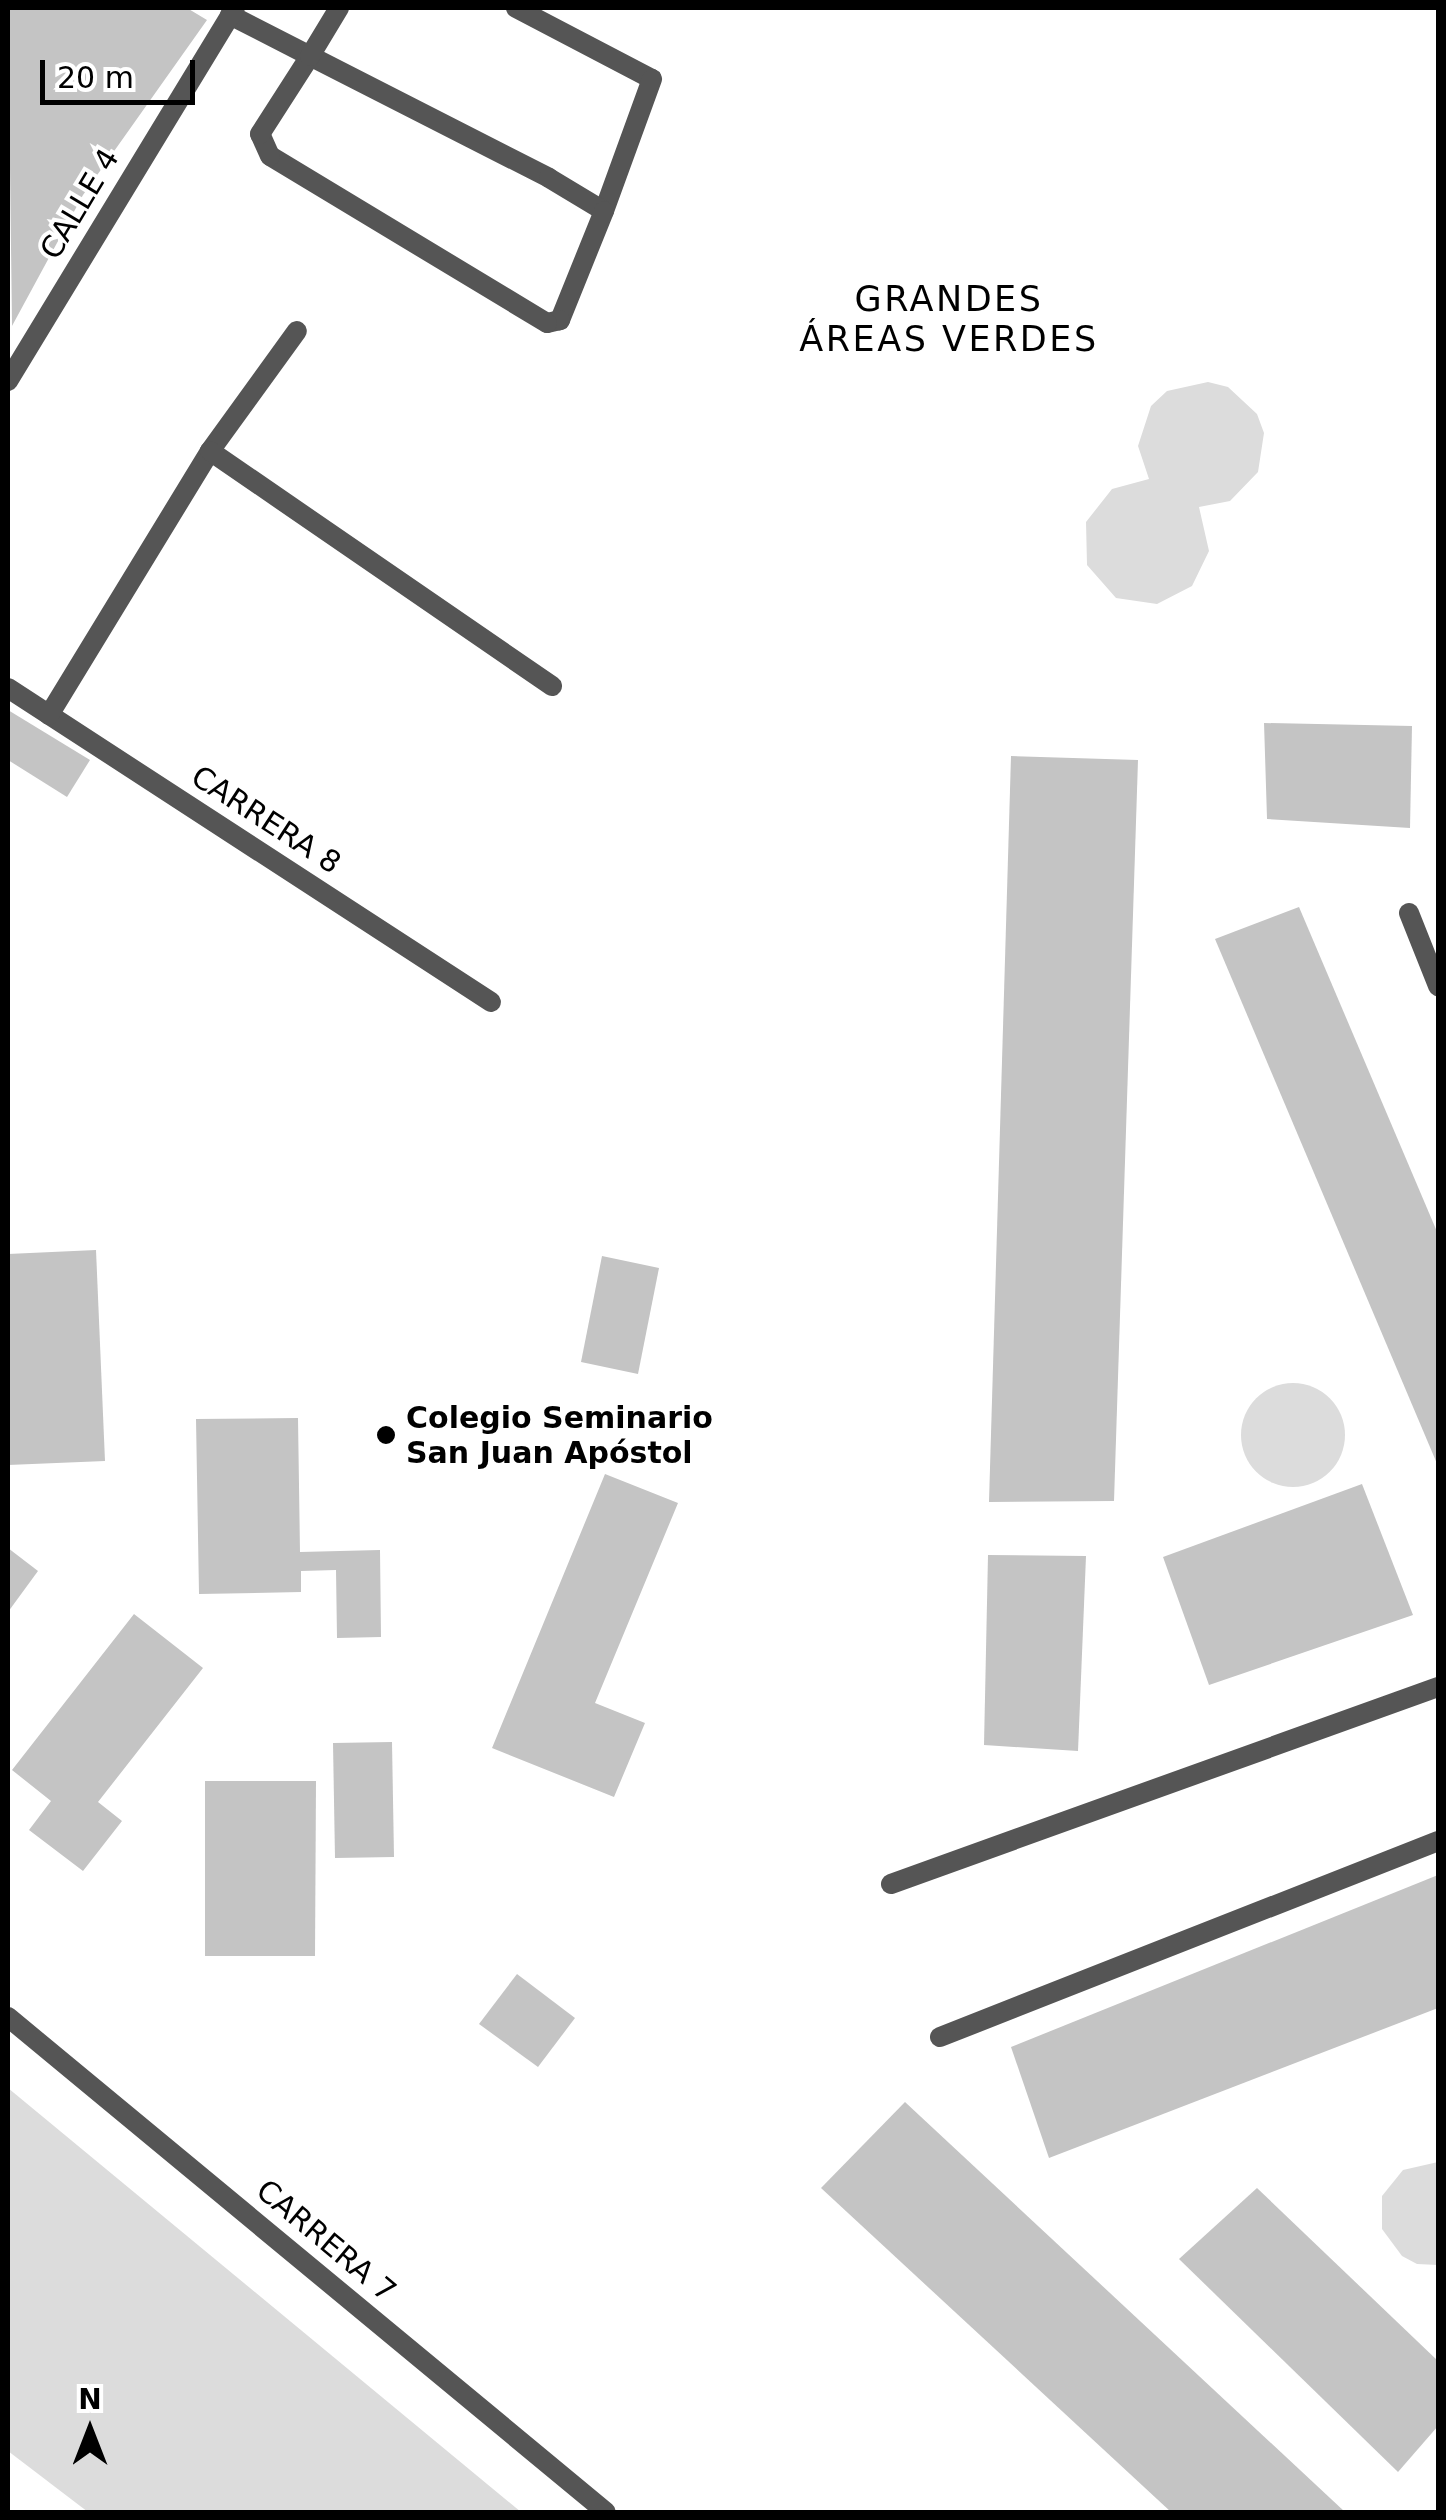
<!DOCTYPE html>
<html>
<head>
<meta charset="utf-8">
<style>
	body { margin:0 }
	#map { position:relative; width:1446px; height:2520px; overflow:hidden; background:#fff; font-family:"DejaVu Sans",sans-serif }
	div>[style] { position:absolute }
	.green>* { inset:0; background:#dcdcdc }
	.round { border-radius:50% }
	.building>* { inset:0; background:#c4c4c4 }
	.service>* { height:20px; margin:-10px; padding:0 10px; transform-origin:10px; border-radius:10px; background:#555 }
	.minor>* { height:20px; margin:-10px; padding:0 10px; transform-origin:10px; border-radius:10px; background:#555 }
	.tertiary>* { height:20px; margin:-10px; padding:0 10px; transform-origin:10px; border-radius:10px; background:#555 }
	.dots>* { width:28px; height:28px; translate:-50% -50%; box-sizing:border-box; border:5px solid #fff; border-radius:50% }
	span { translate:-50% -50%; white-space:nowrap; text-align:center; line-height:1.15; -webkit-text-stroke:8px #fff; paint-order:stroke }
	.street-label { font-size:30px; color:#000 }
	.poi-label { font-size:30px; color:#000; font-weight:700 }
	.left { translate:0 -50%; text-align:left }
	.quarter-label { font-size:35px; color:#000; letter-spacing:2.5px }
	.frame { position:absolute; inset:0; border:10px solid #000; pointer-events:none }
	.north { position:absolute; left:40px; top:2380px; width:100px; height:100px; -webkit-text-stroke:8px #fff; paint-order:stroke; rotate:0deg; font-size:28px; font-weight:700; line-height:40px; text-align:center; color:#000 }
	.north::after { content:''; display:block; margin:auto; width:35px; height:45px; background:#000; clip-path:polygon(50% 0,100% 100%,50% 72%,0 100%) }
	.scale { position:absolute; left:40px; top:60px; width:155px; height:45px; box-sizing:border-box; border:5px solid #000; border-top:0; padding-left:12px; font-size:30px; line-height:35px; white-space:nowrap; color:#000; -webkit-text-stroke:8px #fff; paint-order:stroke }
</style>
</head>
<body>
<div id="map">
	<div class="green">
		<div style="clip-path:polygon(1208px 382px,1228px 387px,1257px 414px,1264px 433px,1258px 472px,1230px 501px,1199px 507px,1209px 551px,1192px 586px,1157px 604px,1116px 598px,1087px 565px,1086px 522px,1112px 489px,1149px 479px,1138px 446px,1151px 406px,1167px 391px)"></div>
		<div class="round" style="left:1241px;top:1383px;width:104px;height:104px"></div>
		<div style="clip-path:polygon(8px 2088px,521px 2512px,88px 2512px,8px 2451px)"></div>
		<div style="clip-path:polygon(1438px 2162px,1438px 2265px,1417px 2264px,1402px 2256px,1382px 2229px,1382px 2196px,1403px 2170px)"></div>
	</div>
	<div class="building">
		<div style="clip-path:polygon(8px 8px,187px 8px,207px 20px,83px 195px,12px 326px)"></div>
		<div style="clip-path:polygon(8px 710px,90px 760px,67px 797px,8px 760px)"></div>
		<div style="clip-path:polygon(1264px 723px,1412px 726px,1410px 828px,1267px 819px)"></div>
		<div style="clip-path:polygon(1011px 756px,1138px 760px,1114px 1501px,989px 1502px)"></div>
		<div style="clip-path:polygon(1299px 907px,1438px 1234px,1438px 1466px,1215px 939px)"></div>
		<div style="clip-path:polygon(96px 1250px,105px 1461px,8px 1465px,8px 1254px)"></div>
		<div style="clip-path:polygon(602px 1256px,659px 1268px,638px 1374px,581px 1362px)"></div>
		<div style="clip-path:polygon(298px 1418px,300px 1552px,380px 1550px,381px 1637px,337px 1638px,336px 1570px,301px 1571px,301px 1592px,199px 1594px,196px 1419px)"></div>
		<div style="clip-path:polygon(605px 1474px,678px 1503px,595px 1703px,645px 1723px,614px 1797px,492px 1748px)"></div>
		<div style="clip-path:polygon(1362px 1484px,1413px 1615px,1209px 1685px,1163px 1557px)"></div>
		<div style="clip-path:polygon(8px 1548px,38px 1571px,8px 1612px)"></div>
		<div style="clip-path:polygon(988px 1555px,1086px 1556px,1078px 1751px,984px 1745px)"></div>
		<div style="clip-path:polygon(134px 1614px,203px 1668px,98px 1802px,122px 1821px,83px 1871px,29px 1830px,51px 1801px,12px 1770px)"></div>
		<div style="clip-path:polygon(392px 1742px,394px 1857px,335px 1858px,333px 1743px)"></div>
		<div style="clip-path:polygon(205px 1781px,316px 1781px,315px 1956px,205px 1956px)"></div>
		<div style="clip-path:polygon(1438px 1875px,1438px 2008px,1049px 2158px,1011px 2047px)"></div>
		<div style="clip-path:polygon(517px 1974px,575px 2018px,538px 2067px,479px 2024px)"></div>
		<div style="clip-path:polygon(905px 2102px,1345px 2512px,1171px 2512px,821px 2188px)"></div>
		<div style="clip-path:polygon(1257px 2188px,1438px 2361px,1438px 2426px,1398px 2472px,1179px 2259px)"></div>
	</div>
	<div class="service">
		<div style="left:516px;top:8px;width:153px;rotate:27.6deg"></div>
		<div style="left:652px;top:79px;width:140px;rotate:110deg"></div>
		<div style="left:230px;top:15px;width:90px;rotate:27.1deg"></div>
		<div style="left:310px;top:56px;width:268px;rotate:27deg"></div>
		<div style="left:549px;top:178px;width:64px;rotate:31deg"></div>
		<div style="left:604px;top:211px;width:118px;rotate:112deg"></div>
		<div style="left:560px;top:320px;width:13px;rotate:167deg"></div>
		<div style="left:547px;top:323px;width:323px;rotate:-148.9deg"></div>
		<div style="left:270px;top:156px;width:24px;rotate:-114deg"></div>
		<div style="left:260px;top:134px;width:93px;rotate:-57.3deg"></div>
		<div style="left:310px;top:56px;width:56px;rotate:-58.9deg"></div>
		<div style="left:891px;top:1884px;width:581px;rotate:-19.81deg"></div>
		<div style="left:940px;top:2037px;width:535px;rotate:-21.48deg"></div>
	</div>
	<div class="minor">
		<div style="left:8px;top:381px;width:437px;rotate:-58.7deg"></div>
		<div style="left:210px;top:451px;width:148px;rotate:-54.1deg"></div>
		<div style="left:8px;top:688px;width:576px;rotate:33.03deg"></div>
		<div style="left:49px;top:715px;width:309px;rotate:-58.6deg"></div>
		<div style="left:210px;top:451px;width:415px;rotate:34.5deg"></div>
		<div style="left:1409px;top:913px;width:79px;rotate:68.3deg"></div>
	</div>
	<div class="tertiary">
		<div style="left:8px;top:2017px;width:776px;rotate:39.62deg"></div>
	</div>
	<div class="dots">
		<div style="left:386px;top:1435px;background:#000"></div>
	</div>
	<div class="street-label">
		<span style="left:80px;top:204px;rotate:-59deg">CALLE 4</span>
		<span style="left:266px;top:820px;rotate:33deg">CARRERA 8</span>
		<span style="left:326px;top:2241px;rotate:40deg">CARRERA 7</span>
	</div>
	<div class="poi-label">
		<span class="left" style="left:406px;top:1435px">Colegio Seminario<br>San Juan Apóstol</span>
	</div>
	<div class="quarter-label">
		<span style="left:949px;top:319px">GRANDES<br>ÁREAS VERDES</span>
	</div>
	<div class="frame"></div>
	<div class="north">N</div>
	<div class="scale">20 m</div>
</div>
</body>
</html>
